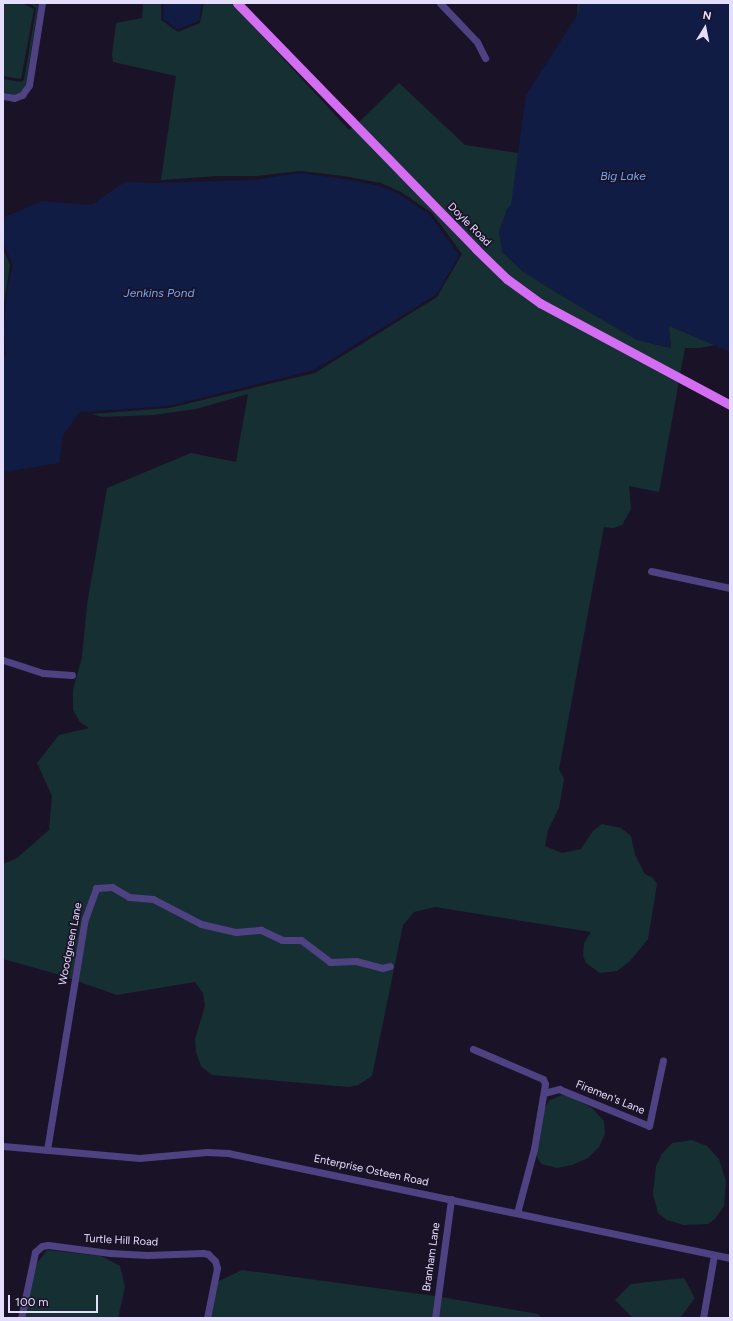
<!DOCTYPE html>
<html>
<head>
<meta charset="utf-8">
<style>
	body { margin:0 }
	#map { position:relative; width:733px; height:1321px; overflow:hidden; background:#1a1328; font-family:Figtree,sans-serif }
	div>[style] { position:absolute }
	.green>* { inset:0; background:#162f32 }
	.water>* { inset:0; background:#101c44 }
	.minor>* { height:7px; margin:-3.5px; padding:0 3.5px; transform-origin:3.5px; border-radius:3.5px; background:#4e4283 }
	.major>* { height:9px; margin:-4.5px; padding:0 4.5px; transform-origin:4.5px; border-radius:4.5px; background:#d36ef2 }
	span { translate:-50% -50%; white-space:nowrap; text-align:center; line-height:1.15; -webkit-text-stroke:3.5px #1a1328; paint-order:stroke }
	.street-label { font-size:11px; color:#e5ddfc }
	.water-label { font-size:12px; color:#75a6f2; font-style:italic }
	.frame { position:absolute; inset:0; border:4px solid #e5ddfc; pointer-events:none }
	.north { position:absolute; left:685px; top:8px; width:40px; height:40px; -webkit-text-stroke:3px #1a1328; paint-order:stroke; rotate:10deg; font-size:11px; font-weight:700; line-height:16px; text-align:center; color:#e5ddfc }
	.north::after { content:''; display:block; margin:auto; width:14px; height:18px; background:#e5ddfc; clip-path:polygon(50% 0,100% 100%,50% 72%,0 100%) }
	.scale { position:absolute; left:8px; top:1295px; width:90px; height:18px; box-sizing:border-box; border:2px solid #e5ddfc; border-top:0; padding-left:5px; font-size:12px; line-height:14px; white-space:nowrap; color:#e5ddfc; -webkit-text-stroke:3px #1a1328; paint-order:stroke }
</style>
</head>
<body>
<div id="map">
	<div class="green">
		<div style="clip-path:polygon(3px 3px,22px 3px,34px 9px,21px 79px,3px 76px)"></div>
		<div style="clip-path:polygon(29px 3px,38px 5px,26px 84px,20px 93px,14px 95px,3px 92px,3px 79px,21px 82px,24px 80px,36px 9px,35px 7px)"></div>
		<div style="clip-path:polygon(143px 3px,161px 3px,161px 20px,178px 32px,200px 23px,204px 3px,232px 3px,349px 130px,353px 127px,505px 282px,679px 381px,659px 492px,629px 486px,631px 509px,622px 525px,613px 528px,604px 527px,559px 769px,564px 779px,559px 808px,548px 830px,545px 846px,562px 853px,581px 849px,593px 831px,602px 824px,621px 828px,631px 836px,635px 855px,645px 874px,653px 878px,657px 884px,648px 939px,630px 961px,617px 971px,600px 973px,586px 963px,583px 956px,584px 943px,591px 932px,435px 907px,414px 912px,403px 925px,372px 1076px,358px 1085px,349px 1087px,212px 1075px,201px 1066px,196px 1052px,195px 1039px,205px 1006px,203px 993px,195px 982px,117px 995px,60px 975px,3px 959px,3px 864px,17px 858px,49px 830px,52px 796px,37px 763px,59px 735px,89px 728px,80px 722px,73px 710px,73px 690px,82px 657px,87px 605px,107px 488px,191px 453px,236px 462px,248px 394px,196px 409px,153px 415px,102px 417px,92px 414px,169px 408px,315px 373px,437px 297px,462px 254px,432px 213px,401px 192px,381px 183px,344px 176px,300px 171px,256px 176px,217px 176px,161px 180px,176px 76px,113px 62px,112px 54px,116px 23px,142px 18px)"></div>
		<div style="clip-path:polygon(evenodd,578px 3px,662px 3px,720px 344px,700px 348px,685px 348px,680px 374px,542px 300px,508px 276px,358px 123px,399px 83px,465px 145px,538px 156px,576px 26px,578px 3px,507px 209px,668px 321px,671px 348px,637px 340px,564px 297px,522px 271px,499px 232px,507px 209px)"></div>
		<div style="clip-path:polygon(3px 249px,10px 265px,3px 310px)"></div>
		<div style="clip-path:polygon(562px 1095px,571px 1097px,592px 1108px,604px 1121px,605px 1134px,599px 1147px,588px 1158px,572px 1165px,557px 1168px,541px 1164px,535px 1153px,544px 1109px,550px 1100px)"></div>
		<div style="clip-path:polygon(692px 1140px,707px 1146px,719px 1159px,726px 1181px,724px 1206px,715px 1219px,708px 1224px,683px 1225px,667px 1220px,658px 1213px,653px 1194px,656px 1166px,662px 1154px,672px 1143px)"></div>
		<div style="clip-path:polygon(47px 1250px,101px 1256px,120px 1266px,125px 1287px,118px 1318px,24px 1318px,35px 1266px)"></div>
		<div style="clip-path:polygon(242px 1270px,435px 1296px,432px 1318px,211px 1318px,217px 1282px)"></div>
		<div style="clip-path:polygon(684px 1278px,695px 1298px,680px 1318px,632px 1317px,615px 1300px,631px 1284px)"></div>
		<div style="clip-path:polygon(441px 1297px,538px 1314px,541px 1318px,438px 1318px)"></div>
	</div>
	<div class="water">
		<div style="clip-path:polygon(164px 3px,201px 3px,202px 4px,199px 21px,177px 29px,163px 19px)"></div>
		<div style="clip-path:polygon(580px 3px,730px 3px,730px 352px,669px 326px,671px 348px,637px 340px,564px 297px,522px 271px,502px 252px,499px 232px,507px 209px,511px 205px,526px 95px,578px 14px)"></div>
		<div style="clip-path:polygon(300px 173px,344px 179px,380px 186px,399px 194px,430px 215px,459px 255px,437px 294px,314px 370px,168px 406px,80px 412px,63px 435px,59px 463px,3px 472px,3px 357px,6px 356px,4px 329px,7px 291px,13px 265px,3px 242px,5px 217px,42px 201px,91px 205px,125px 182px,155px 183px,254px 180px)"></div>
	</div>
	<div class="minor">
		<div style="left:440px;top:3px;width:54px;rotate:46.5deg"></div>
		<div style="left:477px;top:42px;width:18px;rotate:63deg"></div>
		<div style="left:3px;top:96px;width:11px;rotate:10deg"></div>
		<div style="left:14px;top:98px;width:9px;rotate:-21deg"></div>
		<div style="left:22px;top:95px;width:12px;rotate:-55deg"></div>
		<div style="left:29px;top:85px;width:83px;rotate:-81deg"></div>
		<div style="left:651px;top:571px;width:81px;rotate:12.1deg"></div>
		<div style="left:3px;top:660px;width:42px;rotate:18deg"></div>
		<div style="left:43px;top:673px;width:29px;rotate:4deg"></div>
		<div style="left:473px;top:1049px;width:76px;rotate:23.2deg"></div>
		<div style="left:543px;top:1079px;width:5px;rotate:68deg"></div>
		<div style="left:545px;top:1084px;width:66px;rotate:99.6deg"></div>
		<div style="left:534px;top:1149px;width:66px;rotate:104.9deg"></div>
		<div style="left:544px;top:1093px;width:16px;rotate:-15deg"></div>
		<div style="left:559px;top:1089px;width:97px;rotate:22.3deg"></div>
		<div style="left:649px;top:1126px;width:67px;rotate:-78deg"></div>
		<div style="left:3px;top:1146px;width:137px;rotate:5deg"></div>
		<div style="left:139px;top:1158px;width:68px;rotate:-5deg"></div>
		<div style="left:207px;top:1152px;width:21px;rotate:3deg"></div>
		<div style="left:228px;top:1153px;width:513px;rotate:11.81deg"></div>
		<div style="left:47px;top:1150px;width:234px;rotate:-80.7deg"></div>
		<div style="left:85px;top:919px;width:33px;rotate:-70deg"></div>
		<div style="left:96px;top:888px;width:16px;rotate:-4deg"></div>
		<div style="left:112px;top:887px;width:20px;rotate:30deg"></div>
		<div style="left:129px;top:897px;width:24px;rotate:5deg"></div>
		<div style="left:153px;top:899px;width:54px;rotate:27.5deg"></div>
		<div style="left:201px;top:924px;width:36px;rotate:13deg"></div>
		<div style="left:236px;top:932px;width:25px;rotate:-5deg"></div>
		<div style="left:261px;top:930px;width:23px;rotate:25deg"></div>
		<div style="left:282px;top:940px;width:19px"></div>
		<div style="left:301px;top:940px;width:36px;rotate:37deg"></div>
		<div style="left:330px;top:962px;width:26px;rotate:-2deg"></div>
		<div style="left:356px;top:961px;width:27px;rotate:15deg"></div>
		<div style="left:382px;top:968px;width:8px;rotate:-14deg"></div>
		<div style="left:21px;top:1318px;width:67px;rotate:-78deg"></div>
		<div style="left:35px;top:1252px;width:9px;rotate:-41deg"></div>
		<div style="left:42px;top:1246px;width:6px;rotate:-9deg"></div>
		<div style="left:48px;top:1245px;width:63px;rotate:7.4deg"></div>
		<div style="left:110px;top:1253px;width:37px;rotate:3deg"></div>
		<div style="left:147px;top:1255px;width:56px;rotate:-2deg"></div>
		<div style="left:203px;top:1253px;width:5px;rotate:11deg"></div>
		<div style="left:208px;top:1254px;width:10px;rotate:45deg"></div>
		<div style="left:215px;top:1261px;width:7px;rotate:74deg"></div>
		<div style="left:217px;top:1268px;width:51px;rotate:101.3deg"></div>
		<div style="left:435px;top:1318px;width:120px;rotate:-82.3deg"></div>
		<div style="left:703px;top:1318px;width:64px;rotate:-80.1deg"></div>
	</div>
	<div class="major">
		<div style="left:237px;top:3px;width:343px;rotate:45.8deg"></div>
		<div style="left:476px;top:249px;width:43px;rotate:44.1deg"></div>
		<div style="left:507px;top:279px;width:41px;rotate:36deg"></div>
		<div style="left:540px;top:303px;width:216px;rotate:28.2deg"></div>
	</div>
	<div class="street-label">
		<span style="left:469px;top:225px;rotate:45deg">Doyle Road</span>
		<span style="left:71px;top:944px;rotate:-79deg">Woodgreen Lane</span>
		<span style="left:610px;top:1098px;rotate:22deg">Firemen's Lane</span>
		<span style="left:371px;top:1171px;rotate:12deg">Enterprise Osteen Road</span>
		<span style="left:121px;top:1241px;rotate:3deg">Turtle Hill Road</span>
		<span style="left:432px;top:1257px;rotate:-82deg">Branham Lane</span>
	</div>
	<div class="water-label">
		<span style="left:623px;top:177px">Big Lake</span>
		<span style="left:159px;top:294px">Jenkins Pond</span>
	</div>
	<div class="frame"></div>
	<div class="north">N</div>
	<div class="scale">100 m</div>
</div>
</body>
</html>
